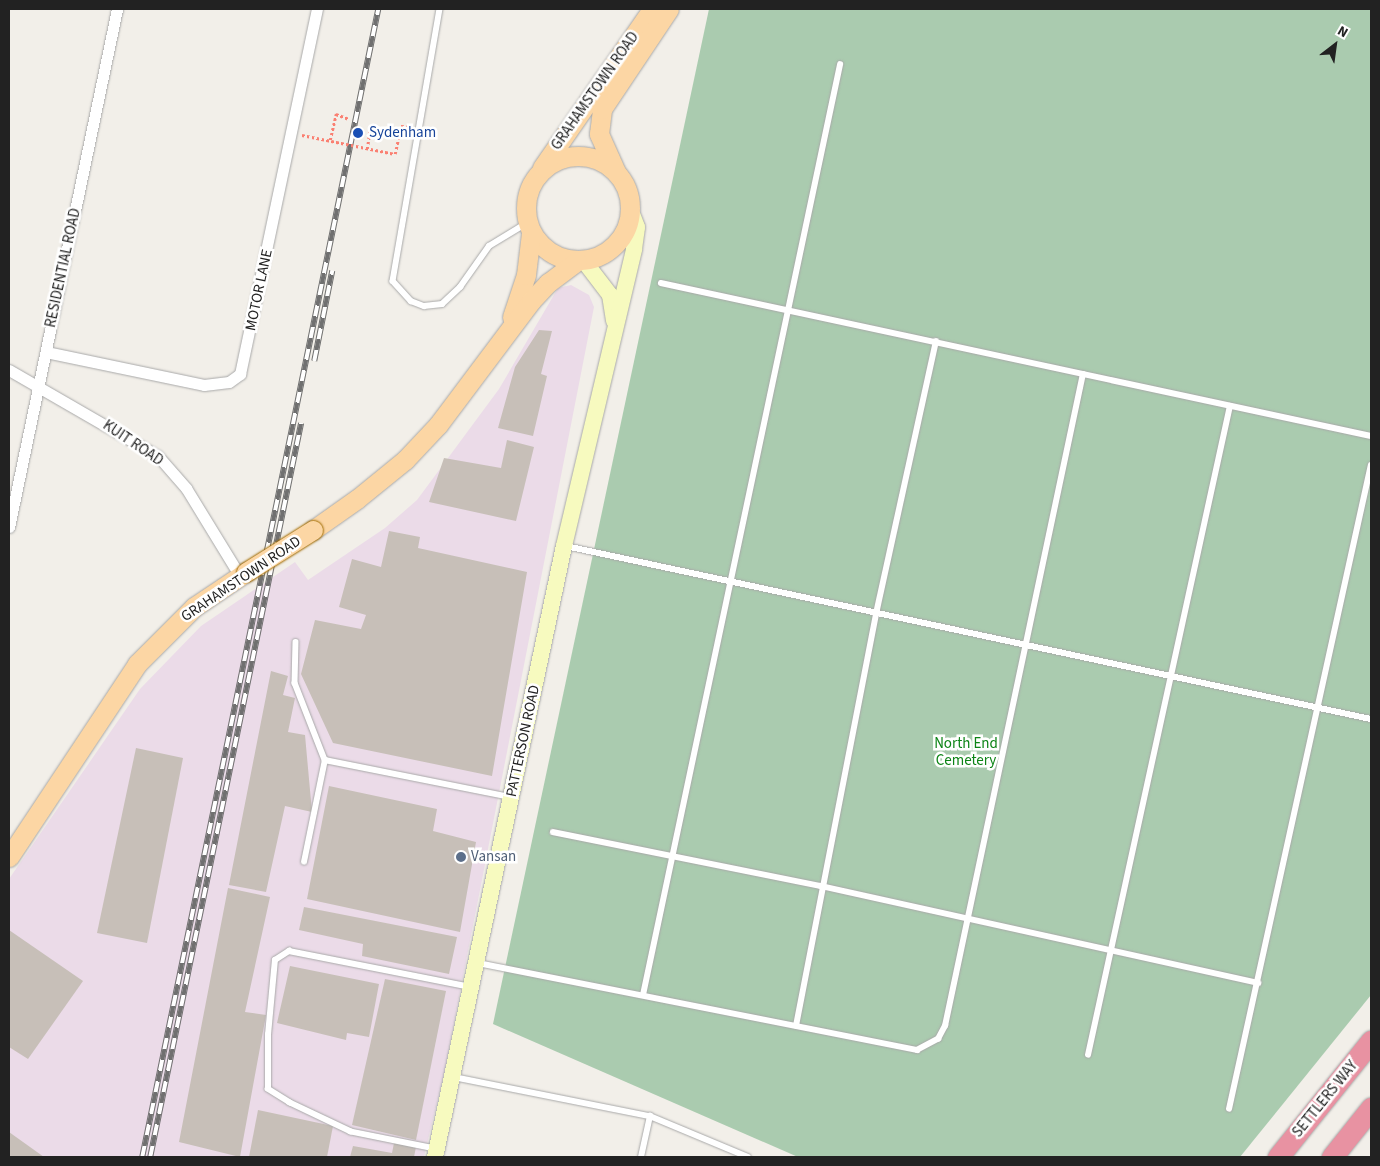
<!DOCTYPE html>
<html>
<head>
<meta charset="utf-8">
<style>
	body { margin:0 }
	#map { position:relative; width:1380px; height:1166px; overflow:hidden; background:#f2efe9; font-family:"Source Sans 3",sans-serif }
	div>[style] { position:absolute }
	.industrial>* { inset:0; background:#ebdbe8 }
	.cemetery>* { inset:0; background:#aacbaf }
	.building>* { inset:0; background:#c7bfb8 }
	.path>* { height:2.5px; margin-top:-1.25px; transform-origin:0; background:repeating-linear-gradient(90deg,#fa8072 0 2.5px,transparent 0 5px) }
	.roads { filter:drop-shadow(0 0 1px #a9a9a9) drop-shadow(0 0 1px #a9a9a9) }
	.lane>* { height:5.5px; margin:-2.75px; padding:0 2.75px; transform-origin:2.75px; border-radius:2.75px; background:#fff }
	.street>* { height:11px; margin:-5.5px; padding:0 5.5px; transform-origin:5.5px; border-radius:5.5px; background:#fff }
	.secondary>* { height:16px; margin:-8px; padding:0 8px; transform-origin:8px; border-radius:8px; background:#f7fabf }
	.primary>* { height:19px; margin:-9.5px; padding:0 9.5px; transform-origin:9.5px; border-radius:9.5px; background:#fcd6a4 }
	.primary>.ring { margin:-9.5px; padding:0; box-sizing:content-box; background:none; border:19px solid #fcd6a4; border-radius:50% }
	.highway>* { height:21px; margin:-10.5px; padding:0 10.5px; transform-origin:10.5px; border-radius:10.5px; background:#e892a2 }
	.rail>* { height:5.5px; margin-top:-2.75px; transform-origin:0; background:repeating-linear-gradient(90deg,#fff 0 11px,#707070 0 22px); box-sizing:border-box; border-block:1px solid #707070 }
	.path-bridge>* { height:2.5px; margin-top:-1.25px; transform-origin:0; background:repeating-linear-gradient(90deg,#fa8072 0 2.5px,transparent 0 5px) }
	.bridges { filter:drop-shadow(0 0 1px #a06b00) drop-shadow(0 0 1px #a06b00) }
	.primary-bridge>* { height:19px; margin:-9.5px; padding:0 9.5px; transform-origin:9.5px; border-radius:9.5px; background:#fcd6a4 }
	.dots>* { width:14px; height:14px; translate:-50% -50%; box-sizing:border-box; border:2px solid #fff; border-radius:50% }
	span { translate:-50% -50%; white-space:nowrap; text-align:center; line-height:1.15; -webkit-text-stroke:5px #fff; paint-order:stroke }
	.street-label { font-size:15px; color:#222 }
	.transit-label { font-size:15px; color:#164399 }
	.left { translate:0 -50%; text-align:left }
	.park-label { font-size:15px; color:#0c8416 }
	.service-label { font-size:15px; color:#4e5e75 }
	.frame { position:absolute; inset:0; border:10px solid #222; pointer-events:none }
	.north { position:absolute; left:1310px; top:20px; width:50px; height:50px; -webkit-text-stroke:4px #fff; paint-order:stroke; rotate:30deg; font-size:14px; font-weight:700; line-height:20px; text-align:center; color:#222 }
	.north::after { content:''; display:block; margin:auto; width:18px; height:22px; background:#222; clip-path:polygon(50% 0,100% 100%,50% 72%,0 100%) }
</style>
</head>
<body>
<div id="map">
	<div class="industrial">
		<div style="clip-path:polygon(571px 285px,589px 295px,594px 307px,445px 1069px,424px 1157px,9px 1157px,9px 879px,140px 689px,201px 626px,295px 562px,308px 580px,385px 528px,417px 500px,499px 389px,558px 288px)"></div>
	</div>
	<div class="cemetery">
		<div style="clip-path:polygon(709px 9px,1371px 9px,1371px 995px,1240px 1157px,798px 1157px,493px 1024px)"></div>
	</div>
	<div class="building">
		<div style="clip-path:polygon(539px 330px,552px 331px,541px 374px,547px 376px,533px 436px,498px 428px,515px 367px)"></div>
		<div style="clip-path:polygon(507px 440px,534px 447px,516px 521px,429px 502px,444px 458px,501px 468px)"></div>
		<div style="clip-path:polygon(389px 531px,420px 537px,418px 548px,527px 572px,492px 776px,333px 743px,301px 674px,315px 620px,361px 629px,366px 615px,339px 607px,352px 559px,381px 567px)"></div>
		<div style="clip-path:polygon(271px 671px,288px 676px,283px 695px,295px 698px,288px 732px,305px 735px,312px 812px,285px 806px,266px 892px,229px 885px)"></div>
		<div style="clip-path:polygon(136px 748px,183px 758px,147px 943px,97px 933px)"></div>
		<div style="clip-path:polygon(329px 786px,437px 809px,433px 831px,476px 842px,460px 932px,307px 899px)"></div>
		<div style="clip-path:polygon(228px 888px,270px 897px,245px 1012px,266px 1015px,240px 1157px,179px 1142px)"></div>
		<div style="clip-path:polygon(304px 907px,457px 937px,449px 974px,362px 956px,363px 944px,299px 930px)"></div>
		<div style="clip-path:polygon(9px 930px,83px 981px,28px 1059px,9px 1047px)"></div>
		<div style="clip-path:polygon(290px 966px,379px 984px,369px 1037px,347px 1033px,346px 1040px,277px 1023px)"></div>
		<div style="clip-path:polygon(385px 979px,446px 991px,416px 1140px,352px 1125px)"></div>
		<div style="clip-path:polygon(258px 1110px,333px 1126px,327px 1157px,249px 1157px)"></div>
		<div style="clip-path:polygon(9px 1132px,44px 1157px,9px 1157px)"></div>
		<div style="clip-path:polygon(394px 1143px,416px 1147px,414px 1157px,350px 1157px,353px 1146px,392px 1153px)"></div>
	</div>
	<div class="path">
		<div style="left:330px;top:140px;width:27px;rotate:-77deg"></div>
		<div style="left:336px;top:114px;width:14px;rotate:21deg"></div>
		<div style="left:367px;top:149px;width:24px;rotate:-81deg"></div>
		<div style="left:395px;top:154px;width:29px;rotate:-78deg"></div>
		<div style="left:401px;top:126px;width:10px;rotate:6deg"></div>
	</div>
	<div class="roads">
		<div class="lane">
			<div style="left:440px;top:9px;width:276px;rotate:99.8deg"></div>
			<div style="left:393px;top:281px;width:27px;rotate:48deg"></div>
			<div style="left:411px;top:301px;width:14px;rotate:21deg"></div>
			<div style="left:424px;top:306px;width:18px;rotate:-6deg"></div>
			<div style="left:442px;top:304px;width:25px;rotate:-43deg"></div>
			<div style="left:460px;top:287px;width:50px;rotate:-54.7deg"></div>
			<div style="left:489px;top:246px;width:44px;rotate:-31.2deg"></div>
			<div style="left:661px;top:283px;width:726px;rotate:12.16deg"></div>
			<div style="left:566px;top:546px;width:823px;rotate:12.13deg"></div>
			<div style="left:296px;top:642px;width:41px;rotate:91.4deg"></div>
			<div style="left:295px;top:683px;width:83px;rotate:68.7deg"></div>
			<div style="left:325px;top:760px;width:189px;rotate:11.3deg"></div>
			<div style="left:553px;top:832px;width:273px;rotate:11.4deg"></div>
			<div style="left:821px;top:886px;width:448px;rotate:12.5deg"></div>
			<div style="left:304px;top:862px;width:104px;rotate:-78.4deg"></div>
			<div style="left:478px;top:963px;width:448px;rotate:11.2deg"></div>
			<div style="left:917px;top:1050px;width:24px;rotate:-28deg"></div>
			<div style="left:938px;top:1039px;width:15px;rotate:-62deg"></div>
			<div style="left:945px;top:1026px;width:666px;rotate:-78.05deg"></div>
			<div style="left:643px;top:995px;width:951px;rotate:-78.04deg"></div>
			<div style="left:796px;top:1026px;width:420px;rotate:-79deg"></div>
			<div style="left:876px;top:614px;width:279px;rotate:-77.6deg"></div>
			<div style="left:1088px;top:1055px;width:664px;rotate:-77.66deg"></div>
			<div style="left:454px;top:1077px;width:200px;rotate:11.3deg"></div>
			<div style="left:650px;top:1116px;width:106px;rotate:22.7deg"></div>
			<div style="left:1229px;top:1109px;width:659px;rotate:-77.57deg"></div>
			<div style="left:435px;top:1149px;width:86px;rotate:-168.6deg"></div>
			<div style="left:351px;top:1132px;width:68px;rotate:-154.6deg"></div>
			<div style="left:290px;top:1103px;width:26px;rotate:-148deg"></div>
			<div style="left:268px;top:1089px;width:54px;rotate:-90deg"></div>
			<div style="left:268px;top:1035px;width:75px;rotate:-84.7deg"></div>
			<div style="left:275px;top:960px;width:17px;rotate:-33deg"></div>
			<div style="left:289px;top:951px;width:185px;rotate:11.2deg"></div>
			<div style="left:641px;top:1157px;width:42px;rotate:-77.6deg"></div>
		</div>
		<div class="street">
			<div style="left:46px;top:352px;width:161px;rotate:11.8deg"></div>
			<div style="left:204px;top:385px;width:25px;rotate:-7deg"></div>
			<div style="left:229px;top:382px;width:14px;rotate:-36deg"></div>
			<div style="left:240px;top:374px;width:373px;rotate:-78.1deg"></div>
			<div style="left:9px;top:370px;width:172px;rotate:30deg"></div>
			<div style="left:158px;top:456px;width:43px;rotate:48.8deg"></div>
			<div style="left:186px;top:488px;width:103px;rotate:58.5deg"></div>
			<div style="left:9px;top:527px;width:529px;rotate:-78.22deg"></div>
		</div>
		<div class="secondary">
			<div style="left:584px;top:261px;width:43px;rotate:52.6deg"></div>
			<div style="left:610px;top:295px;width:26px;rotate:81deg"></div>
			<div style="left:435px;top:1157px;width:624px;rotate:-78.08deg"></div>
			<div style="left:564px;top:546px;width:305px;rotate:-76.7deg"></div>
			<div style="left:634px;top:249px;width:22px;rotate:-82deg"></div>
			<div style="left:637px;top:227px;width:19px;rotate:-111deg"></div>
		</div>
		<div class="primary">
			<div class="ring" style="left:526px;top:156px;width:85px;height:85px"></div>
			<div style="left:542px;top:168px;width:193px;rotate:-55.3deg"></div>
			<div style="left:616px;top:172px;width:42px;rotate:-114.1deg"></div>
			<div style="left:599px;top:134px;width:25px;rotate:-83deg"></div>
			<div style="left:602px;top:109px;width:120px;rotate:-56.2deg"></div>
			<div style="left:512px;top:317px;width:44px;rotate:-71.6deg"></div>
			<div style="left:526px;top:275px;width:42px;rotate:-83.2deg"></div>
			<div style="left:313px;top:530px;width:54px;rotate:-35.2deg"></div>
			<div style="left:357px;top:499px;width:62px;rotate:-39.1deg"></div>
			<div style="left:405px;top:460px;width:48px;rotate:-46.7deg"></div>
			<div style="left:438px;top:425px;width:155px;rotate:-53.1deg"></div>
			<div style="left:531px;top:301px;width:25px;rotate:-47deg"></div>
			<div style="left:548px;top:283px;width:36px;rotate:-37deg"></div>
			<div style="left:9px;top:857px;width:232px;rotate:-56.4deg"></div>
			<div style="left:137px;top:664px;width:81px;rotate:-45deg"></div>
			<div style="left:194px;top:607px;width:63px;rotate:-33.9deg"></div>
		</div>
		<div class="highway">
			<div style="left:1278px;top:1157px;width:149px;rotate:-51.3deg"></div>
			<div style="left:1332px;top:1157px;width:63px;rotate:-51.5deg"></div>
		</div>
	</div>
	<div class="rail">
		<div style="left:314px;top:361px;width:92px;rotate:-78.7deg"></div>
		<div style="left:142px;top:1157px;width:1172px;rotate:-78.38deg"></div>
		<div style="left:150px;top:1157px;width:749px;rotate:-78.38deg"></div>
	</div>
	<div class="path-bridge">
		<div style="left:302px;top:135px;width:95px;rotate:11.5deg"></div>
	</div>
	<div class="bridges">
		<div class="primary-bridge">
			<div style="left:246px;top:572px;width:79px;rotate:-32.1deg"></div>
		</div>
	</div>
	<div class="dots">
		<div style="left:358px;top:133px;background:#1a4fb4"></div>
		<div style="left:461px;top:857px;background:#5c6f8a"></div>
	</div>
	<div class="street-label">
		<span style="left:595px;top:91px;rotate:-55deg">GRAHAMSTOWN ROAD</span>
		<span style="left:63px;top:268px;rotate:-78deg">RESIDENTIAL ROAD</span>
		<span style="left:259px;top:290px;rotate:-78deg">MOTOR LANE</span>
		<span style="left:133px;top:443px;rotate:34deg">KUIT ROAD</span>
		<span style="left:241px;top:579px;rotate:-34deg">GRAHAMSTOWN ROAD</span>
		<span style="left:523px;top:741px;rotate:-78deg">PATTERSON ROAD</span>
		<span style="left:1325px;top:1099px;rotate:-51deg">SETTLERS WAY</span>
	</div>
	<div class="transit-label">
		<span class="left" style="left:369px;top:133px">Sydenham</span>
	</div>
	<div class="park-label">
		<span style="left:966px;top:752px">North End<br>Cemetery</span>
	</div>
	<div class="service-label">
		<span class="left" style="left:471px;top:857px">Vansan</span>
	</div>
	<div class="frame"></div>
	<div class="north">N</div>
</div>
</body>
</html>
